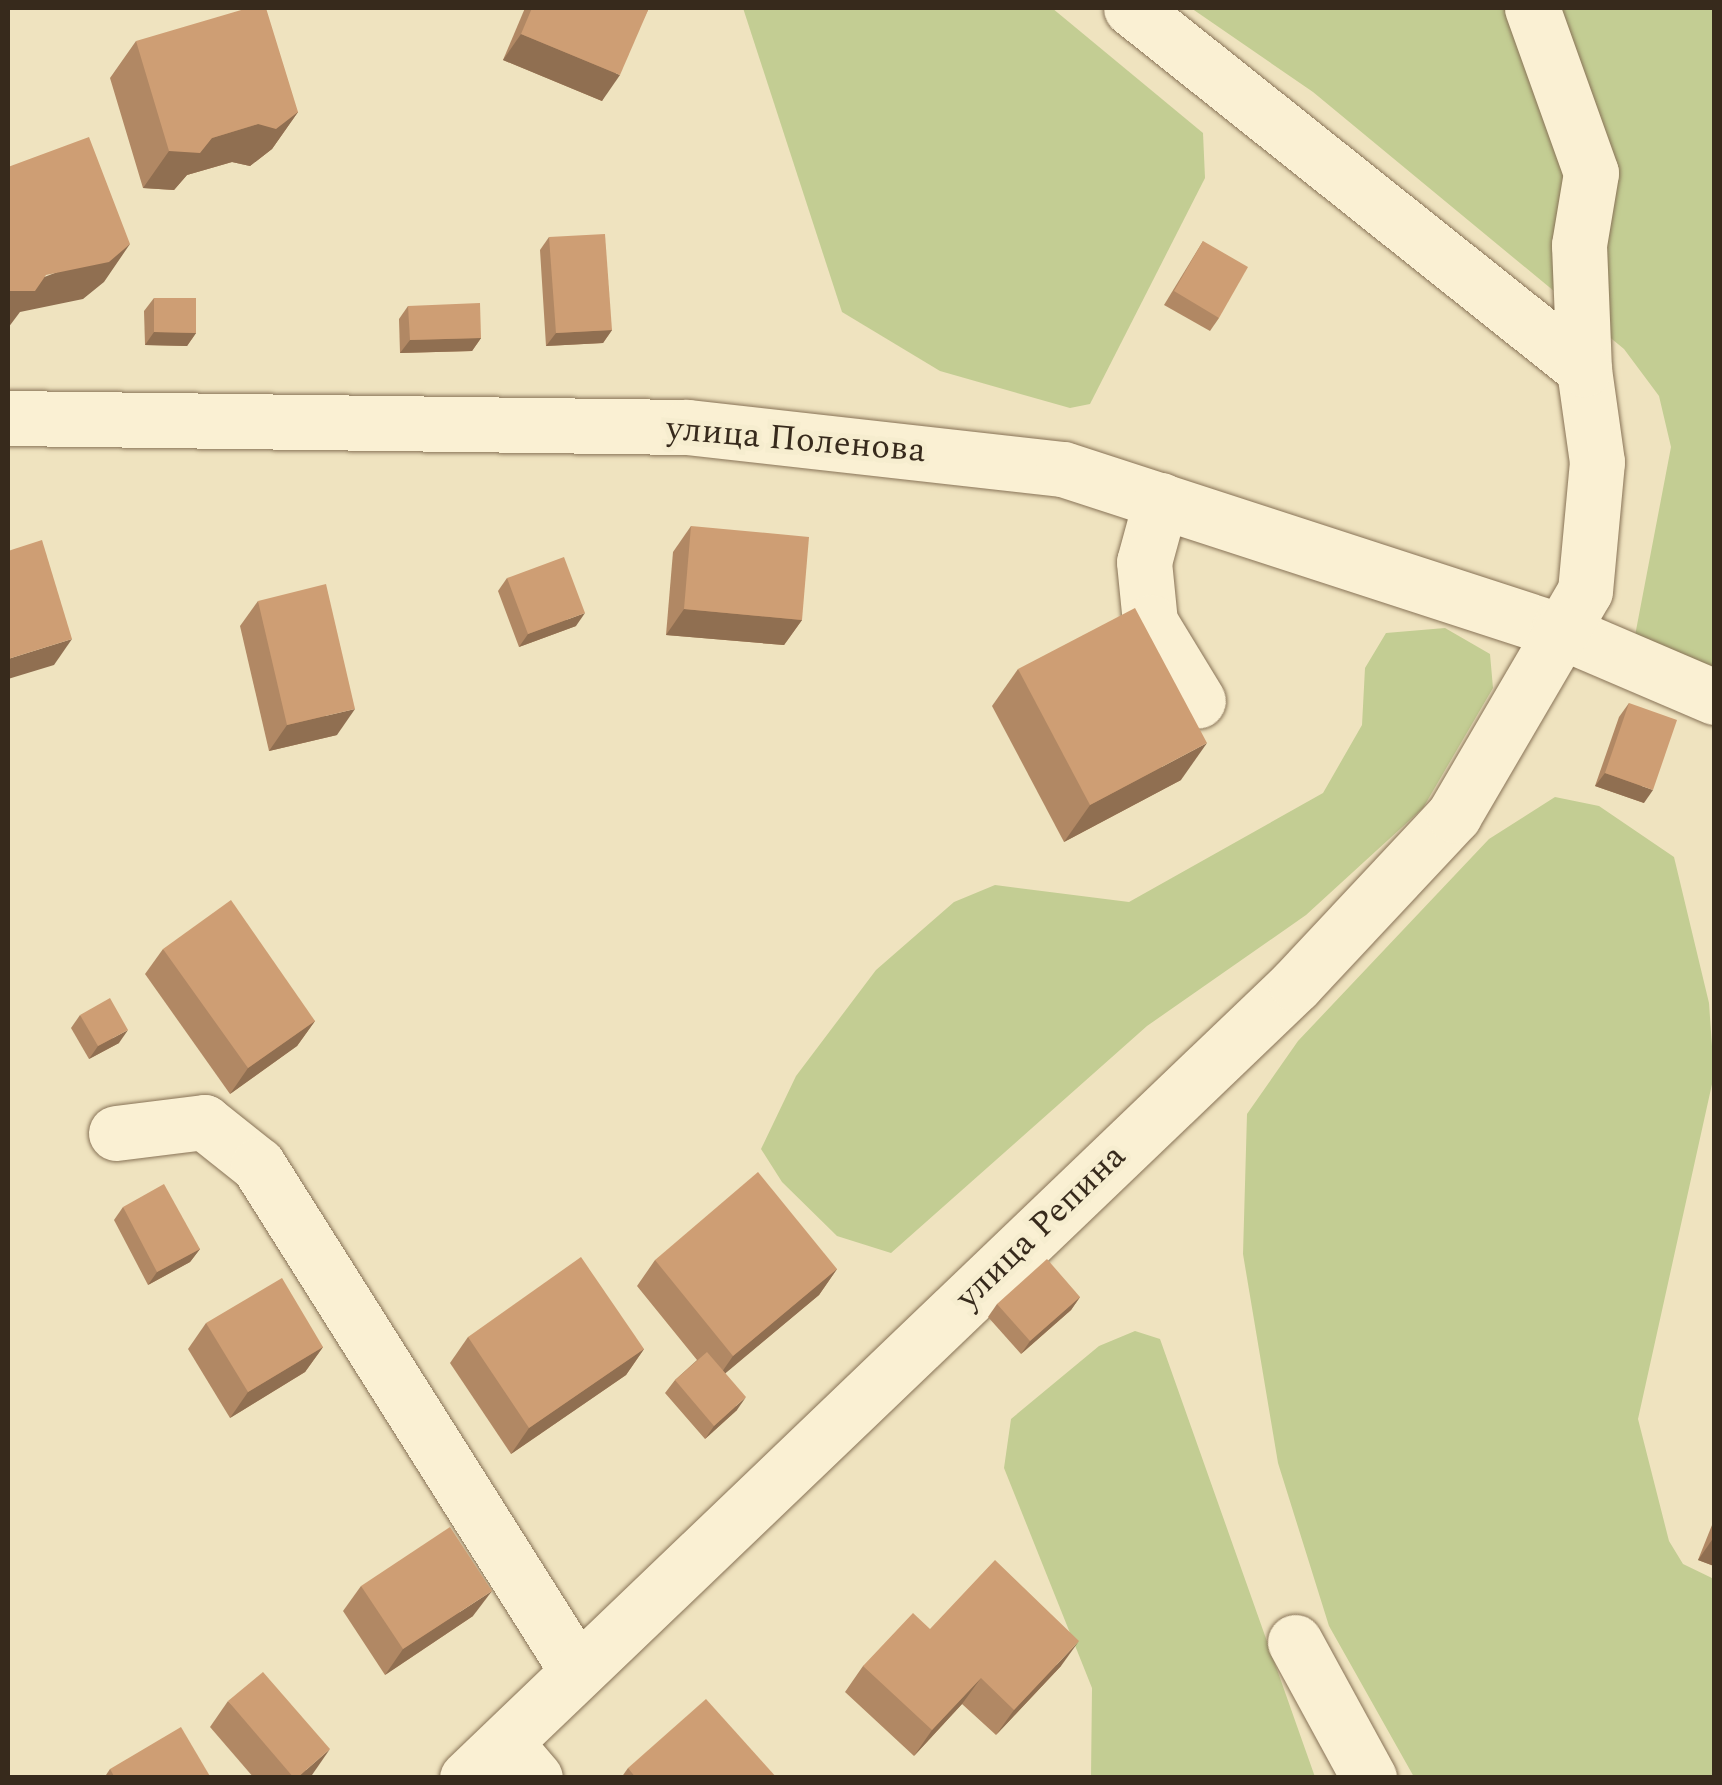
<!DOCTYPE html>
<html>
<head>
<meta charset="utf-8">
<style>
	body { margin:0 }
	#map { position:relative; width:1722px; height:1785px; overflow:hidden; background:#efe3bf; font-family:Spectral,serif }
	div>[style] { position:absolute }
	.green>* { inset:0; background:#c3cd93 }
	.roads { filter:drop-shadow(0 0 2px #887357) drop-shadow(0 0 2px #887357) }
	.minor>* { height:55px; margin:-27.5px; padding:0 27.5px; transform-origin:27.5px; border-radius:27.5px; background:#faf0d3 }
	.wall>* { inset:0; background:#b18864 }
	.shaded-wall>* { inset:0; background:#906f51 }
	.building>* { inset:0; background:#ce9e74 }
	span { translate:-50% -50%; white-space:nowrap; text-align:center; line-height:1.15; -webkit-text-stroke:10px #f6edcf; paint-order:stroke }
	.street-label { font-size:35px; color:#372a1c }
	.frame { position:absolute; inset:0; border:10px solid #372a1c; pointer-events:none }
</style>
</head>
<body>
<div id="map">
	<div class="green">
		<div style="clip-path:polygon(743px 8px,1052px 8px,1203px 133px,1205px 178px,1090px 404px,1070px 408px,940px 371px,842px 312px)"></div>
		<div style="clip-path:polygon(1191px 8px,1714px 8px,1714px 678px,1634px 641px,1671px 447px,1659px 396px,1624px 349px,1313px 92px)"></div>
		<div style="clip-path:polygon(1445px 628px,1490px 654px,1493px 688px,1423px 808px,1306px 915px,1147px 1026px,891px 1253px,837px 1236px,782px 1182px,761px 1149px,796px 1076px,876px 970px,954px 902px,995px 885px,1129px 902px,1323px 793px,1362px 725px,1365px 668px,1386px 633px)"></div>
		<div style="clip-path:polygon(1555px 797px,1599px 806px,1674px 857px,1709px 1003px,1714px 1075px,1638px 1419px,1669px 1541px,1683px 1564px,1714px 1579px,1714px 1777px,1414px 1777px,1329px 1626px,1278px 1463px,1243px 1254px,1247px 1114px,1298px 1041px,1489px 839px)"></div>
		<div style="clip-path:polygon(1135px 1331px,1160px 1339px,1315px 1777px,1091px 1777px,1092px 1688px,1004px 1468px,1011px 1419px,1099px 1346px)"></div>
	</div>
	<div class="roads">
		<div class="minor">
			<div style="left:1532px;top:8px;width:175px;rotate:70.3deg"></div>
			<div style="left:1591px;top:173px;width:73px;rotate:99.5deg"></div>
			<div style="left:1579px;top:245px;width:124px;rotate:87.7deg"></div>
			<div style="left:8px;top:418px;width:679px;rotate:0.76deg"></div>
			<div style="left:687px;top:427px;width:378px;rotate:6.4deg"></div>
			<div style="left:1063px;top:469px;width:521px;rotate:18.02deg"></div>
			<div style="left:1558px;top:630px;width:170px;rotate:23.2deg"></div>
			<div style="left:1161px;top:500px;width:64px;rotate:105.3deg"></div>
			<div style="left:1144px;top:562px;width:60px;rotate:84.3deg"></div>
			<div style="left:1150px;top:622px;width:92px;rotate:58.7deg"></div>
			<div style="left:116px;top:1133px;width:89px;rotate:-7.1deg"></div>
			<div style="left:204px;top:1122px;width:69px;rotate:38.5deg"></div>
			<div style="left:258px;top:1165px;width:598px;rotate:57.77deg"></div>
			<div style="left:1295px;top:1642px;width:155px;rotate:61.4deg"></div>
			<div style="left:505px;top:1743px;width:46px;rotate:49.4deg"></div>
			<div style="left:467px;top:1778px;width:1148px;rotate:-43.76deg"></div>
			<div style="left:1296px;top:984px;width:231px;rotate:-46.9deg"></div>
			<div style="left:1454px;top:815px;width:259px;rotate:-59.7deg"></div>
			<div style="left:1585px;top:591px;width:130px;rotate:-84.7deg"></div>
			<div style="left:1597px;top:462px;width:94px;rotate:-98deg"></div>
			<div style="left:1584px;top:369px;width:579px;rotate:-141.45deg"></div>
		</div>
	</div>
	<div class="wall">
		<div style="clip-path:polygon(525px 8px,649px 8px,602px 101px,503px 60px)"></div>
		<div style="clip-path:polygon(136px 41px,298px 112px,272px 149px,250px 166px,232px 162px,187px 175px,174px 190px,143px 188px,110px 78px)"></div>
		<div style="clip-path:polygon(549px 237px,612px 330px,603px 343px,546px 346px,540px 250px)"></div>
		<div style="clip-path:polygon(1203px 241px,1219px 318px,1210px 331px,1164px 305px)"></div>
		<div style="clip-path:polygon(154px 298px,196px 333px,187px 346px,145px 345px,144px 311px)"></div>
		<div style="clip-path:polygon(408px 306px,481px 338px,472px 351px,400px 353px,399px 319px)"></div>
		<div style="clip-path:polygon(691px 526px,802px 620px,784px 645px,666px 635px,673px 552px)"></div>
		<div style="clip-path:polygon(507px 578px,576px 626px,519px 647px,498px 591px)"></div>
		<div style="clip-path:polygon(258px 601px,337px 735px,269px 751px,240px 626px)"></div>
		<div style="clip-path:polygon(1018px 669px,1181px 780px,1064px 842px,992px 706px)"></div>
		<div style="clip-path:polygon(1629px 703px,1644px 803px,1595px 786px,1619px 717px)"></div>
		<div style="clip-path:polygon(163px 949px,315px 1021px,297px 1046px,230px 1094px,145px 974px)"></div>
		<div style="clip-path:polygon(80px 1015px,119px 1043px,89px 1059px,71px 1028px)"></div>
		<div style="clip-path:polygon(123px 1207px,200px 1249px,190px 1262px,148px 1285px,114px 1220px)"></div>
		<div style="clip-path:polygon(655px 1260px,837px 1269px,819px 1295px,725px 1373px,737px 1410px,705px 1439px,665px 1393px,675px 1380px,697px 1360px,637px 1286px)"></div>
		<div style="clip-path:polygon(1080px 1297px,1071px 1310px,1021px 1354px,988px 1317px,997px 1304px)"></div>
		<div style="clip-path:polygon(206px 1323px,323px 1347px,305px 1372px,230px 1418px,188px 1349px)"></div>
		<div style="clip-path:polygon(468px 1337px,644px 1349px,626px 1375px,511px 1454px,450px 1363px)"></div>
		<div style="clip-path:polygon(1714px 1520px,1714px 1566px,1698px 1560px)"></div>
		<div style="clip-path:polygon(361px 1586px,473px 1616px,385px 1675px,343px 1611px)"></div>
		<div style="clip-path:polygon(930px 1629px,1061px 1666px,996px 1735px,962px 1704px,914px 1756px,845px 1692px,863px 1666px)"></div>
		<div style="clip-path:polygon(228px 1701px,312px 1775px,309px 1778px,254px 1778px,210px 1727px)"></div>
		<div style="clip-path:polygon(628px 1768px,777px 1778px,621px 1778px)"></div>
		<div style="clip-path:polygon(110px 1769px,211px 1778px,104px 1778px)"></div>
	</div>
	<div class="shaded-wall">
		<div style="clip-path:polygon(521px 34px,620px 75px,602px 101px,503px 60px)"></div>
		<div style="clip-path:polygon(298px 112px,272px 149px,250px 166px,232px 162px,187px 175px,174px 190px,143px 188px,169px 151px)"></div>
		<div style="clip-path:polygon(130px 244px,104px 282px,83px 299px,20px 312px,8px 328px,8px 291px)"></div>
		<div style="clip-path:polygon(612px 330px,603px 343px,546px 346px,556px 333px)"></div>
		<div style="clip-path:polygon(154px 332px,196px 333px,187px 346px,145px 345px)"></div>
		<div style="clip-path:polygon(481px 338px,472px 351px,400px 353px,410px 340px)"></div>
		<div style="clip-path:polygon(684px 609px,802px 620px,784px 645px,666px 635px)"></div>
		<div style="clip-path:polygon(585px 613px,576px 626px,519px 647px,528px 634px)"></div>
		<div style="clip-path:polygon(72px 639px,54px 665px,8px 679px,8px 659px)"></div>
		<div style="clip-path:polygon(355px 709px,337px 735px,269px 751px,287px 725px)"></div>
		<div style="clip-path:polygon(1207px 743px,1181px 780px,1064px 842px,1090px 805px)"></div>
		<div style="clip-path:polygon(1605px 773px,1653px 790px,1644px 803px,1595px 786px)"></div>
		<div style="clip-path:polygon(315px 1021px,297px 1046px,230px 1094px,248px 1068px)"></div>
		<div style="clip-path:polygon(128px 1030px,119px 1043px,89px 1059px,98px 1046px)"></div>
		<div style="clip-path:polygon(200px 1249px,190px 1262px,148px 1285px,157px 1272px)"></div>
		<div style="clip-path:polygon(837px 1269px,819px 1295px,715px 1382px,733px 1356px)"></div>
		<div style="clip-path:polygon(1080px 1297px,1071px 1310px,1021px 1354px,1030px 1341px)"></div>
		<div style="clip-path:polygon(323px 1347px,305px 1372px,230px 1418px,248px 1392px)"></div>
		<div style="clip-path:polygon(644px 1349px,626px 1375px,511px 1454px,529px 1428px)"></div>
		<div style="clip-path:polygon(746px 1397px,737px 1410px,705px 1439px,714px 1426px)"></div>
		<div style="clip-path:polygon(1714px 1537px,1714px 1566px,1698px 1560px)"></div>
		<div style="clip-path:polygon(492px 1591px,473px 1616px,385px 1675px,403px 1649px)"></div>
		<div style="clip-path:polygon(1079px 1641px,1061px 1666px,996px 1735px,1014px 1710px)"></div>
		<div style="clip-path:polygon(981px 1678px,962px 1704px,914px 1756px,932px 1730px)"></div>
		<div style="clip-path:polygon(330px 1749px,312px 1775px,309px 1778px,297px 1778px)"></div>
	</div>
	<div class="building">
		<div style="clip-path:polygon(248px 8px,266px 8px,298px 112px,276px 129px,258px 124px,212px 138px,200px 153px,169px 151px,136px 41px)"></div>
		<div style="clip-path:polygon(532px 8px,649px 8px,620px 75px,521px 34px)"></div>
		<div style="clip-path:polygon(89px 137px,130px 244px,109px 262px,46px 275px,35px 291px,8px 291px,8px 167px)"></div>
		<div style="clip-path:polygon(605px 234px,612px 330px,556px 333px,549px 237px)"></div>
		<div style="clip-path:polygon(1203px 241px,1248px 267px,1219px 318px,1174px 291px)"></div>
		<div style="clip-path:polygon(154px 298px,196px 298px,196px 333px,154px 332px)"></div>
		<div style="clip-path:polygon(480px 303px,481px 338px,410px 340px,408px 306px)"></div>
		<div style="clip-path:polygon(691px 526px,809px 537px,802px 620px,684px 609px)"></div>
		<div style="clip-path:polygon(42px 540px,72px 639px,8px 659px,8px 551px)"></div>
		<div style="clip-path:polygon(564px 557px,585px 613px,528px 634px,507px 578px)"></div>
		<div style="clip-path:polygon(326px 584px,355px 709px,287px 725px,258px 601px)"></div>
		<div style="clip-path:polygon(1135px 608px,1207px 743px,1090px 805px,1018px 669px)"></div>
		<div style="clip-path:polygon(1629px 703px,1677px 720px,1653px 790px,1605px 773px)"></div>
		<div style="clip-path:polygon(231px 900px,315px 1021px,248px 1068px,163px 949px)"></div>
		<div style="clip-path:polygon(110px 998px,128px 1030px,98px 1046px,80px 1015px)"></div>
		<div style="clip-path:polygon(758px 1172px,837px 1269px,733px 1356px,655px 1260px)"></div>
		<div style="clip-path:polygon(164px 1184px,200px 1249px,157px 1272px,123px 1207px)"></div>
		<div style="clip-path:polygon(581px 1257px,644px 1349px,529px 1428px,468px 1337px)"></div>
		<div style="clip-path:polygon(1047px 1259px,1080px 1297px,1030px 1341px,997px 1304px)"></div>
		<div style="clip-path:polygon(282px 1278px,323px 1347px,248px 1392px,206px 1323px)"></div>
		<div style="clip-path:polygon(707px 1352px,746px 1397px,714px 1426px,675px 1380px)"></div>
		<div style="clip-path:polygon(450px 1527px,492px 1591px,403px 1649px,361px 1586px)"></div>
		<div style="clip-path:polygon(995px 1560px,1079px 1641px,1014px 1710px,981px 1678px,932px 1730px,863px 1666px,913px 1613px,930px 1629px)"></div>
		<div style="clip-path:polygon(263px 1672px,330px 1749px,297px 1778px,294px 1778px,228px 1701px)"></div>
		<div style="clip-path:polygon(706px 1699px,777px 1778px,636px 1778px,628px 1768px)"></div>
		<div style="clip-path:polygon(181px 1727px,211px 1778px,115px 1778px,110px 1769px)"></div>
	</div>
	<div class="street-label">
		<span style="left:796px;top:440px;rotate:5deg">улица Поленова</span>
		<span style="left:1041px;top:1227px;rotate:-44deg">улица Репина</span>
	</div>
	<div class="frame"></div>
</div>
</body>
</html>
